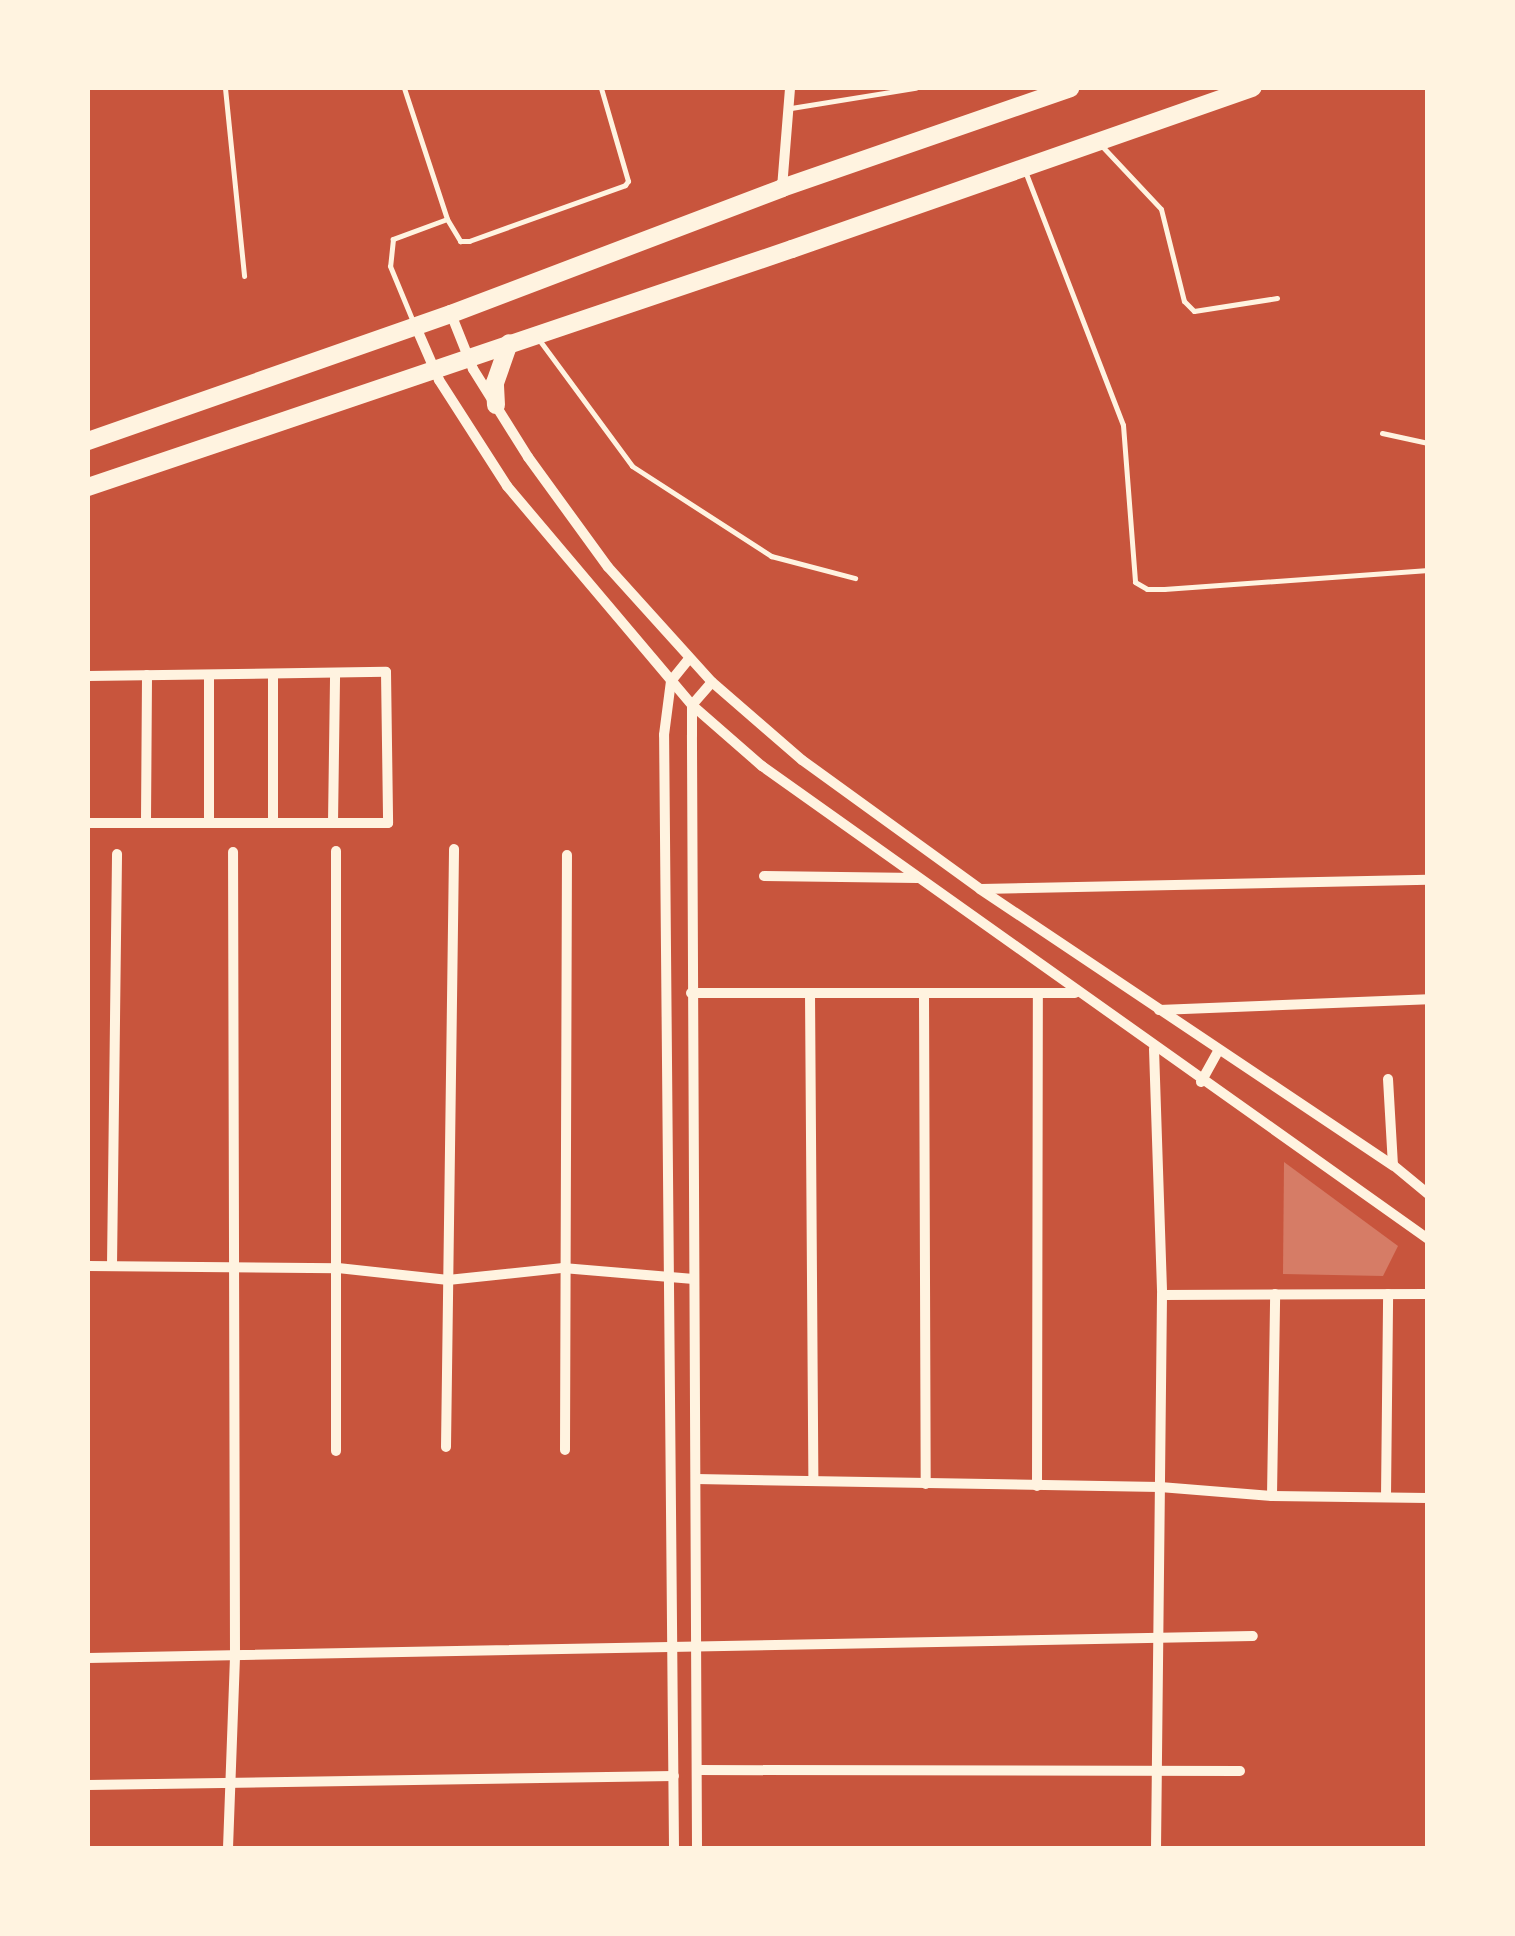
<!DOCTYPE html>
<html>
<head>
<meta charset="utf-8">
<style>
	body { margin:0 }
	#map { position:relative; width:1515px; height:1936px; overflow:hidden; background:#c8553d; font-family:"Zilla Slab",serif }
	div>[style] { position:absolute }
	.building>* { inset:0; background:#d67c66 }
	.service>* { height:5px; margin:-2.5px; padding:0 2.5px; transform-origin:2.5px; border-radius:2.5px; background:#fff3e0 }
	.minor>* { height:10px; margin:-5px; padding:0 5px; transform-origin:5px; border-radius:5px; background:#fff3e0 }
	.trunk>* { height:18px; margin:-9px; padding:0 9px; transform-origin:9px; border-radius:9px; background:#fff3e0 }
	span { translate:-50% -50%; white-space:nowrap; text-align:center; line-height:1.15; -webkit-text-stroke:8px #fff3e0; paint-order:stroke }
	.frame { position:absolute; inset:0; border:90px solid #fff3e0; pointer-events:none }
</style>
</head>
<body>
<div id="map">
	<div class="building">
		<div style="clip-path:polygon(1284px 1162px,1398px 1246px,1383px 1276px,1283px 1274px)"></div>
	</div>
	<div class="service">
		<div style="left:225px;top:88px;width:189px;rotate:84.2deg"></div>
		<div style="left:404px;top:88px;width:138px;rotate:71.8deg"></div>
		<div style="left:447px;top:219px;width:58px;rotate:159.7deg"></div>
		<div style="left:393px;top:239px;width:27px;rotate:96deg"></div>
		<div style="left:390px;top:266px;width:63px;rotate:67.5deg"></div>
		<div style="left:791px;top:108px;width:126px;rotate:-9.2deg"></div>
		<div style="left:1100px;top:144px;width:89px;rotate:46.8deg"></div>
		<div style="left:1161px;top:209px;width:95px;rotate:76deg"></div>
		<div style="left:1184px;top:301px;width:14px;rotate:45deg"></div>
		<div style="left:1194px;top:311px;width:84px;rotate:-8.9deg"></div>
		<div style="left:1025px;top:171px;width:272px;rotate:68.9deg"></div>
		<div style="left:1123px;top:425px;width:157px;rotate:85.6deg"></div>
		<div style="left:1135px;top:582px;width:14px;rotate:30deg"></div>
		<div style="left:1147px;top:589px;width:17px"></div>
		<div style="left:1164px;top:589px;width:265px;rotate:-4.1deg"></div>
		<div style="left:447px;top:219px;width:26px;rotate:59deg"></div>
		<div style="left:460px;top:241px;width:9px"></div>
		<div style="left:469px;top:241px;width:166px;rotate:-19.7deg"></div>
		<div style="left:625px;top:185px;width:5px;rotate:-53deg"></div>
		<div style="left:628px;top:181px;width:97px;rotate:-106.2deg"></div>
		<div style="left:540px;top:341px;width:155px;rotate:53.6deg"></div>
		<div style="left:632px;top:466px;width:166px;rotate:32.9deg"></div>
		<div style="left:771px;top:556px;width:87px;rotate:14.7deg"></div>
		<div style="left:1382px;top:433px;width:47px;rotate:12.3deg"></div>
	</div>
	<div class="minor">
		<div style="left:782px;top:188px;width:100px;rotate:-85.4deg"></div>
		<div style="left:451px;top:314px;width:59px;rotate:68.2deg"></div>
		<div style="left:473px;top:369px;width:104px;rotate:58deg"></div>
		<div style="left:528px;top:457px;width:136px;rotate:54deg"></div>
		<div style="left:608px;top:567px;width:155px;rotate:47.9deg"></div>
		<div style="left:712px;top:682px;width:119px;rotate:40.9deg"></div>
		<div style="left:802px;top:760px;width:220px;rotate:35.9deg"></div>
		<div style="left:980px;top:889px;width:497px;rotate:33.8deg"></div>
		<div style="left:1393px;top:1165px;width:45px;rotate:39.6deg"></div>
		<div style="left:416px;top:327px;width:58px;rotate:66.5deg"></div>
		<div style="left:439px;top:380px;width:126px;rotate:57.3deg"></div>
		<div style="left:507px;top:486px;width:287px;rotate:49.8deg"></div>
		<div style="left:692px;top:705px;width:93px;rotate:41.1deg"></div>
		<div style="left:762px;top:766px;width:817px;rotate:35.38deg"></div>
		<div style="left:88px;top:676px;width:298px;rotate:-0.8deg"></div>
		<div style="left:386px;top:672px;width:151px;rotate:89.2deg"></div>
		<div style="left:388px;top:823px;width:300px;rotate:180deg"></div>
		<div style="left:146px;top:821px;width:146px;rotate:-89.6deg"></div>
		<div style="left:209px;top:822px;width:147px;rotate:-90deg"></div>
		<div style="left:273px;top:822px;width:148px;rotate:-90deg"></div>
		<div style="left:333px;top:823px;width:150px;rotate:-89.2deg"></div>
		<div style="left:764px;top:876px;width:154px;rotate:0.7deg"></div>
		<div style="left:981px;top:889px;width:447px;rotate:-1.2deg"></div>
		<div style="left:691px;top:993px;width:384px"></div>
		<div style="left:810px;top:993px;width:487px;rotate:89.6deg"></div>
		<div style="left:924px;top:993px;width:491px;rotate:89.8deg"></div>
		<div style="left:1159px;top:1010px;width:269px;rotate:-2.3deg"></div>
		<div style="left:1154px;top:1049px;width:246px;rotate:88.1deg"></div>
		<div style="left:1162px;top:1295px;width:553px;rotate:90.62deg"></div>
		<div style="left:1388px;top:1079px;width:86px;rotate:86.7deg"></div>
		<div style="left:1201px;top:1082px;width:37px;rotate:-61deg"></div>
		<div style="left:88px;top:1266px;width:250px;rotate:0.5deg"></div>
		<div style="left:338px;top:1268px;width:111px;rotate:6.2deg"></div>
		<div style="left:448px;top:1280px;width:116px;rotate:-6deg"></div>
		<div style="left:563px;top:1268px;width:131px;rotate:4.8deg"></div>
		<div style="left:112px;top:1266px;width:412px;rotate:-89.3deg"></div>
		<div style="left:1162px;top:1295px;width:266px;rotate:-0.2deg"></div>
		<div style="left:446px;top:1447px;width:598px;rotate:-89.23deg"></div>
		<div style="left:565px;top:1450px;width:595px;rotate:-89.81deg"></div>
		<div style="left:336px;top:1451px;width:600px;rotate:-90deg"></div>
		<div style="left:696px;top:1479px;width:464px;rotate:1deg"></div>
		<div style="left:1160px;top:1487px;width:112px;rotate:4.6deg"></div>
		<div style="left:1272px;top:1496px;width:156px;rotate:0.7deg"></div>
		<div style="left:1037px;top:1486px;width:493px;rotate:-89.9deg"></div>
		<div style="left:1272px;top:1496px;width:202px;rotate:-89.1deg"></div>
		<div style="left:1386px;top:1497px;width:203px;rotate:-89.4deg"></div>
		<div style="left:88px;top:1658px;width:1165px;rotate:-1.08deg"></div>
		<div style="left:698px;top:1770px;width:542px;rotate:0.11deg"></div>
		<div style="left:88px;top:1785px;width:586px;rotate:-0.88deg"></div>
		<div style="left:228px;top:1848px;width:194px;rotate:-87.9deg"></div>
		<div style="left:235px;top:1654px;width:802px;rotate:-90.14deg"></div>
		<div style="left:674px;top:1848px;width:1113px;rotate:-90.51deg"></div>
		<div style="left:664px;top:735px;width:54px;rotate:-82.6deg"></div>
		<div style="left:671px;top:681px;width:28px;rotate:-51deg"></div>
		<div style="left:697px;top:1848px;width:1113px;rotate:-90.26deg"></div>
		<div style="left:692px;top:735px;width:30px;rotate:-90deg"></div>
		<div style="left:692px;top:705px;width:30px;rotate:-49deg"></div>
	</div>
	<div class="trunk">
		<div style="left:496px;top:405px;width:22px;rotate:-93deg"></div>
		<div style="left:495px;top:383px;width:42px;rotate:-70.7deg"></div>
		<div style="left:88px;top:441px;width:385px;rotate:-19.3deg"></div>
		<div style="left:451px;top:314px;width:354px;rotate:-20.8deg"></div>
		<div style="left:782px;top:188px;width:305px;rotate:-19.1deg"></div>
		<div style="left:88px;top:487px;width:743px;rotate:-18.68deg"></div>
		<div style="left:792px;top:249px;width:488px;rotate:-19.3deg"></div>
	</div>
	<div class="frame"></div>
</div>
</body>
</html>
